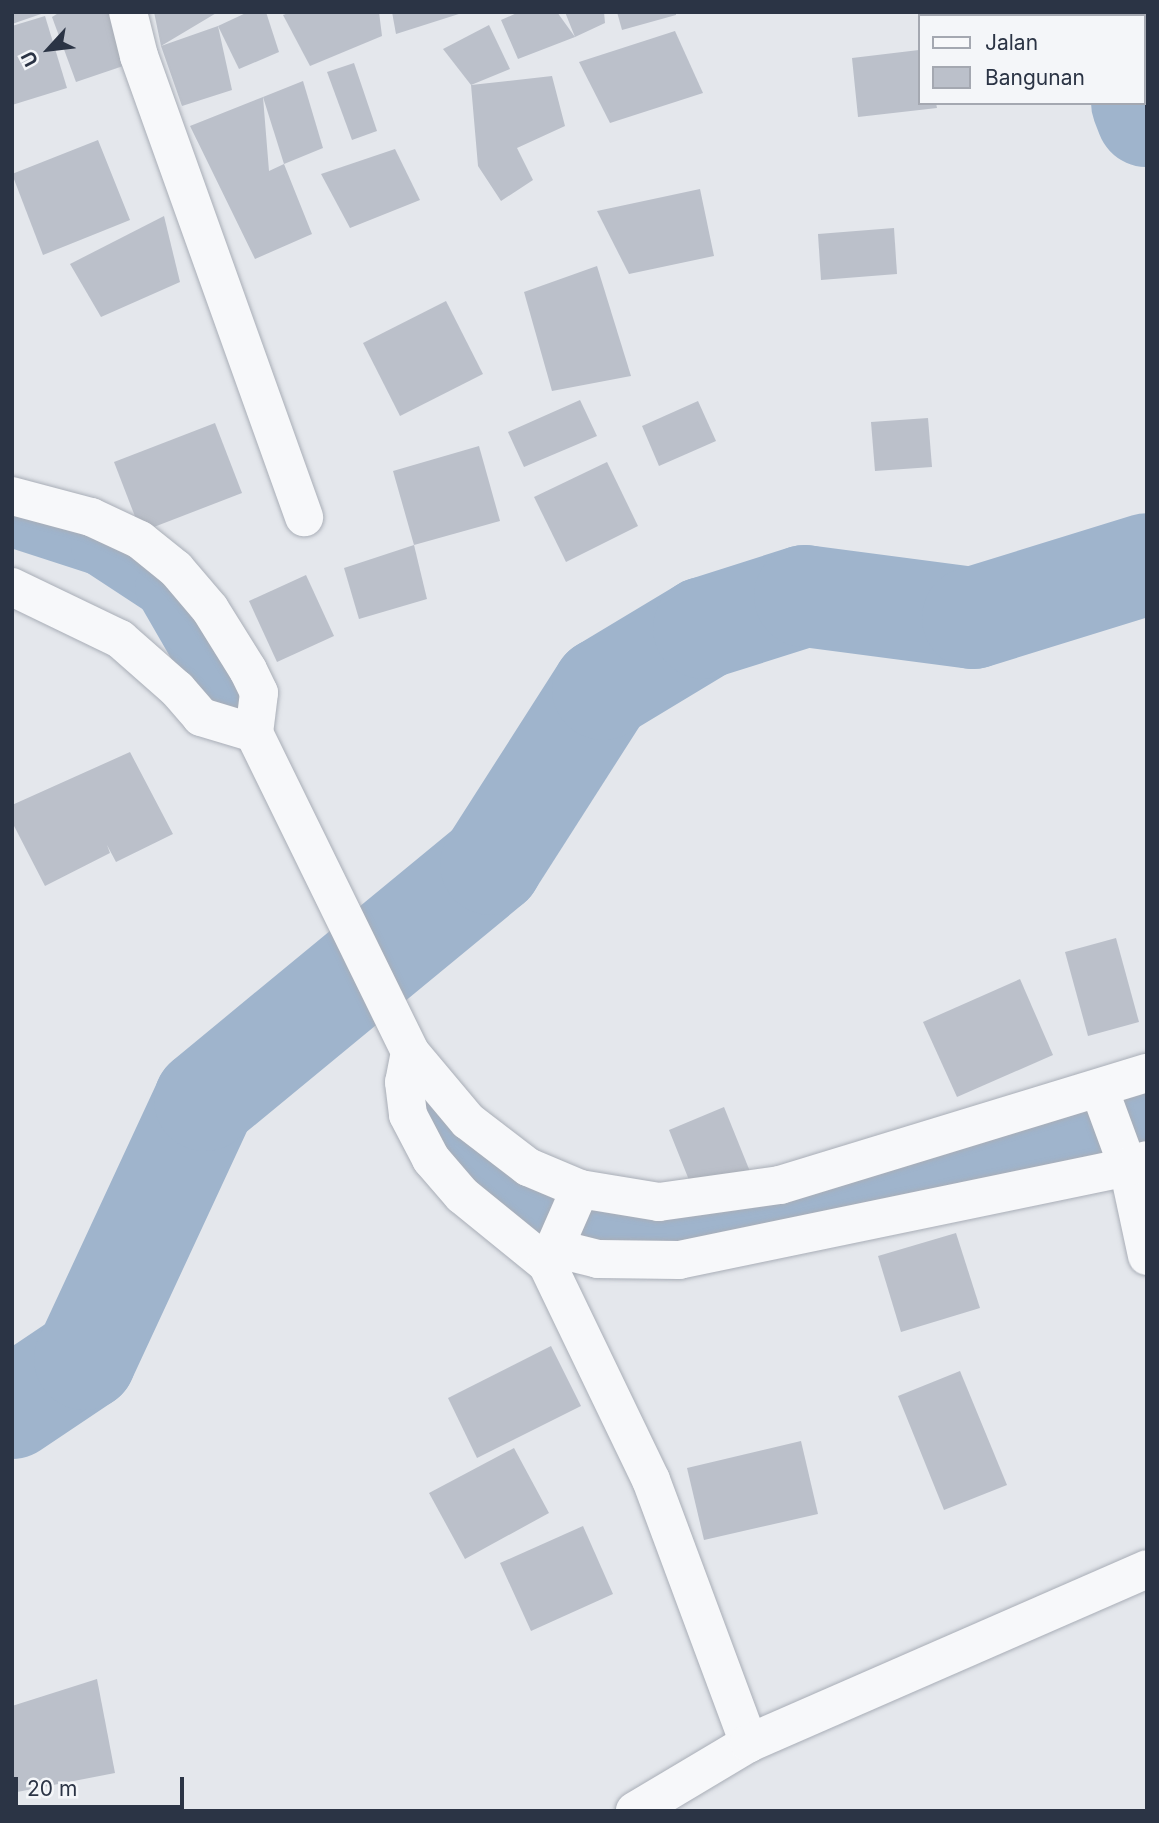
<!DOCTYPE html>
<html>
<head>
<meta charset="utf-8">
<style>
	body { margin:0 }
	#map { position:relative; width:1159px; height:1823px; overflow:hidden; background:#e4e7ec; font-family:Inter,sans-serif }
	div>[style] { position:absolute }
	.canal>* { height:60px; margin:-30px; padding:0 30px; transform-origin:30px; border-radius:30px; background:#9fb4cc }
	.river>* { height:102px; margin:-51px; padding:0 51px; transform-origin:51px; border-radius:51px; background:#9fb4cc }
	.building>* { inset:0; background:#bbc0ca }
	.roads { filter:drop-shadow(0 0 2px #a9aeb7) drop-shadow(0 0 2px #a9aeb7) }
	.minor>* { height:38px; margin:-19px; padding:0 19px; transform-origin:19px; border-radius:19px; background:#f7f8fa }
	span { translate:-50% -50%; white-space:nowrap; text-align:center; line-height:1.15; -webkit-text-stroke:5px #f4f6f9; paint-order:stroke }
	.frame { position:absolute; inset:0; border:14px solid #2b3445; pointer-events:none }
	.legend { position:absolute; left:918px; top:14px; width:228px; height:91px; box-sizing:border-box; background:#f4f6f9; border:2px solid #a4a8b1; margin:0; padding:9px 12px; list-style:none; font-size:21px; color:#2b3445 }
	.legend li { display:flex; align-items:center; gap:14px; height:35px }
	.legend b { width:35px; border:2px solid #a4a8b1 }
	.north { position:absolute; left:14px; top:14px; width:70px; height:70px; -webkit-text-stroke:5px #f4f6f9; paint-order:stroke; rotate:243deg; font-size:19px; font-weight:700; line-height:28px; text-align:center; color:#2b3445 }
	.north::after { content:''; display:block; margin:auto; width:24px; height:32px; background:#2b3445; clip-path:polygon(50% 0,100% 100%,50% 72%,0 100%) }
	.scale { position:absolute; left:14px; top:1777px; width:170px; height:32px; box-sizing:border-box; border:4px solid #2b3445; border-top:0; padding-left:9px; font-size:21px; line-height:24px; white-space:nowrap; color:#2b3445; -webkit-text-stroke:5px #f4f6f9; paint-order:stroke }
</style>
</head>
<body>
<div id="map">
	<div class="canal">
		<div style="left:12px;top:517px;width:94px;rotate:18deg"></div>
		<div style="left:101px;top:546px;width:77px;rotate:33.3deg"></div>
		<div style="left:165px;top:588px;width:136px;rotate:60deg"></div>
		<div style="left:420px;top:1092px;width:64px;rotate:53.3deg"></div>
		<div style="left:458px;top:1143px;width:97px;rotate:39.1deg"></div>
		<div style="left:533px;top:1204px;width:89px;rotate:17.6deg"></div>
		<div style="left:618px;top:1231px;width:135px;rotate:-5.5deg"></div>
		<div style="left:752px;top:1218px;width:407px;rotate:-13.8deg"></div>
	</div>
	<div class="river">
		<div style="left:1083px;top:12px;width:6px;rotate:45deg"></div>
		<div style="left:1142px;top:103px;width:14px;rotate:69deg"></div>
		<div style="left:12px;top:1408px;width:88px;rotate:-33.9deg"></div>
		<div style="left:85px;top:1359px;width:285px;rotate:-65.1deg"></div>
		<div style="left:205px;top:1100px;width:371px;rotate:-39.5deg"></div>
		<div style="left:491px;top:864px;width:208px;rotate:-57.4deg"></div>
		<div style="left:603px;top:689px;width:118px;rotate:-31.1deg"></div>
		<div style="left:704px;top:628px;width:106px;rotate:-17.6deg"></div>
		<div style="left:805px;top:596px;width:169px;rotate:7.5deg"></div>
		<div style="left:973px;top:618px;width:182px;rotate:-17.2deg"></div>
	</div>
	<div class="building">
		<div style="clip-path:polygon(12px 12px,44px 12px,44px 13px,12px 24px)"></div>
		<div style="clip-path:polygon(60px 12px,119px 12px,132px 63px,76px 82px,52px 17px)"></div>
		<div style="clip-path:polygon(154px 12px,218px 12px,161px 46px,218px 26px,232px 90px,182px 106px,161px 46px)"></div>
		<div style="clip-path:polygon(248px 12px,266px 12px,279px 52px,239px 69px,218px 26px)"></div>
		<div style="clip-path:polygon(291px 12px,379px 12px,382px 36px,310px 66px,283px 15px)"></div>
		<div style="clip-path:polygon(392px 12px,461px 12px,462px 13px,396px 34px)"></div>
		<div style="clip-path:polygon(519px 12px,557px 12px,575px 37px,565px 12px,604px 12px,605px 23px,575px 37px,518px 59px,501px 20px)"></div>
		<div style="clip-path:polygon(617px 12px,676px 12px,676px 15px,622px 30px)"></div>
		<div style="clip-path:polygon(45px 16px,67px 88px,12px 105px,12px 26px)"></div>
		<div style="clip-path:polygon(489px 25px,510px 69px,471px 85px,443px 49px)"></div>
		<div style="clip-path:polygon(675px 31px,703px 93px,610px 123px,579px 62px)"></div>
		<div style="clip-path:polygon(919px 50px,919px 103px,936px 103px,937px 108px,858px 117px,852px 58px)"></div>
		<div style="clip-path:polygon(354px 63px,377px 131px,352px 140px,327px 72px)"></div>
		<div style="clip-path:polygon(552px 76px,565px 126px,517px 148px,533px 180px,501px 201px,478px 166px,471px 85px)"></div>
		<div style="clip-path:polygon(303px 81px,323px 148px,284px 164px,263px 97px)"></div>
		<div style="clip-path:polygon(263px 97px,269px 171px,284px 164px,312px 234px,255px 259px,190px 126px)"></div>
		<div style="clip-path:polygon(98px 140px,130px 220px,43px 255px,12px 174px)"></div>
		<div style="clip-path:polygon(395px 149px,420px 200px,350px 228px,321px 174px)"></div>
		<div style="clip-path:polygon(700px 189px,714px 256px,629px 274px,597px 211px)"></div>
		<div style="clip-path:polygon(164px 216px,180px 282px,101px 317px,70px 264px)"></div>
		<div style="clip-path:polygon(894px 228px,897px 274px,821px 280px,818px 234px)"></div>
		<div style="clip-path:polygon(597px 266px,631px 376px,552px 391px,524px 292px)"></div>
		<div style="clip-path:polygon(446px 301px,483px 374px,400px 416px,363px 343px)"></div>
		<div style="clip-path:polygon(580px 400px,597px 436px,524px 467px,508px 432px)"></div>
		<div style="clip-path:polygon(698px 401px,716px 441px,659px 466px,642px 426px)"></div>
		<div style="clip-path:polygon(928px 418px,932px 467px,875px 471px,871px 422px)"></div>
		<div style="clip-path:polygon(215px 423px,242px 493px,141px 532px,114px 462px)"></div>
		<div style="clip-path:polygon(479px 446px,500px 521px,414px 545px,393px 471px)"></div>
		<div style="clip-path:polygon(607px 462px,638px 526px,566px 562px,534px 497px)"></div>
		<div style="clip-path:polygon(414px 545px,427px 599px,359px 619px,344px 568px)"></div>
		<div style="clip-path:polygon(306px 575px,334px 636px,277px 662px,249px 601px)"></div>
		<div style="clip-path:polygon(130px 752px,173px 834px,116px 862px,107px 845px,110px 853px,45px 886px,12px 822px,12px 805px)"></div>
		<div style="clip-path:polygon(1116px 938px,1139px 1022px,1088px 1036px,1065px 952px)"></div>
		<div style="clip-path:polygon(1020px 979px,1053px 1055px,957px 1097px,923px 1022px)"></div>
		<div style="clip-path:polygon(724px 1107px,753px 1179px,691px 1185px,669px 1130px)"></div>
		<div style="clip-path:polygon(956px 1233px,980px 1308px,901px 1332px,878px 1256px)"></div>
		<div style="clip-path:polygon(551px 1346px,581px 1406px,477px 1458px,448px 1398px)"></div>
		<div style="clip-path:polygon(960px 1371px,1007px 1485px,944px 1510px,898px 1396px)"></div>
		<div style="clip-path:polygon(801px 1441px,818px 1514px,704px 1540px,687px 1468px)"></div>
		<div style="clip-path:polygon(514px 1448px,549px 1513px,465px 1559px,429px 1493px)"></div>
		<div style="clip-path:polygon(583px 1526px,613px 1594px,531px 1631px,500px 1563px)"></div>
		<div style="clip-path:polygon(97px 1679px,115px 1773px,12px 1793px,12px 1706px)"></div>
	</div>
	<div class="roads">
		<div class="minor">
			<div style="left:128px;top:12px;width:45px;rotate:76deg"></div>
			<div style="left:139px;top:56px;width:490px;rotate:70.3deg"></div>
			<div style="left:12px;top:496px;width:82px;rotate:14.9deg"></div>
			<div style="left:91px;top:517px;width:54px;rotate:25.1deg"></div>
			<div style="left:140px;top:540px;width:46px;rotate:38.9deg"></div>
			<div style="left:176px;top:569px;width:52px;rotate:49.6deg"></div>
			<div style="left:210px;top:609px;width:72px;rotate:58.1deg"></div>
			<div style="left:248px;top:670px;width:25px;rotate:64deg"></div>
			<div style="left:259px;top:693px;width:40px;rotate:97.1deg"></div>
			<div style="left:12px;top:587px;width:120px;rotate:25.7deg"></div>
			<div style="left:120px;top:639px;width:76px;rotate:41.3deg"></div>
			<div style="left:177px;top:689px;width:37px;rotate:49deg"></div>
			<div style="left:201px;top:717px;width:55px;rotate:16.8deg"></div>
			<div style="left:254px;top:733px;width:355px;rotate:63.9deg"></div>
			<div style="left:410px;top:1052px;width:31px;rotate:101deg"></div>
			<div style="left:404px;top:1082px;width:33px;rotate:83deg"></div>
			<div style="left:408px;top:1115px;width:50px;rotate:62.4deg"></div>
			<div style="left:431px;top:1159px;width:48px;rotate:49.3deg"></div>
			<div style="left:462px;top:1195px;width:109px;rotate:39.1deg"></div>
			<div style="left:410px;top:1052px;width:90px;rotate:50deg"></div>
			<div style="left:468px;top:1121px;width:76px;rotate:37.5deg"></div>
			<div style="left:528px;top:1167px;width:56px;rotate:22.9deg"></div>
			<div style="left:580px;top:1189px;width:80px;rotate:9.3deg"></div>
			<div style="left:659px;top:1202px;width:122px;rotate:-8deg"></div>
			<div style="left:780px;top:1185px;width:384px;rotate:-17deg"></div>
			<div style="left:1100px;top:1091px;width:81px;rotate:69.8deg"></div>
			<div style="left:1128px;top:1167px;width:91px;rotate:77.9deg"></div>
			<div style="left:580px;top:1189px;width:82px;rotate:113.7deg"></div>
			<div style="left:547px;top:1264px;width:240px;rotate:64.3deg"></div>
			<div style="left:651px;top:1480px;width:281px;rotate:69.6deg"></div>
			<div style="left:749px;top:1743px;width:133px;rotate:149.2deg"></div>
			<div style="left:554px;top:1248px;width:45px;rotate:14deg"></div>
			<div style="left:598px;top:1259px;width:81px;rotate:0.7deg"></div>
			<div style="left:679px;top:1260px;width:459px;rotate:-11.7deg"></div>
			<div style="left:1128px;top:1167px;width:20px;rotate:-20deg"></div>
			<div style="left:749px;top:1743px;width:434px;rotate:-23.6deg"></div>
		</div>
	</div>
	<div class="frame"></div>
	<ul class="legend">
	<li><b style="height:9px;background:#f7f8fa"></b>Jalan</li>
	<li><b style="height:19px;background:#bbc0ca"></b>Bangunan</li>
	</ul>
	<div class="north">U</div>
	<div class="scale">20 m</div>
</div>
</body>
</html>
